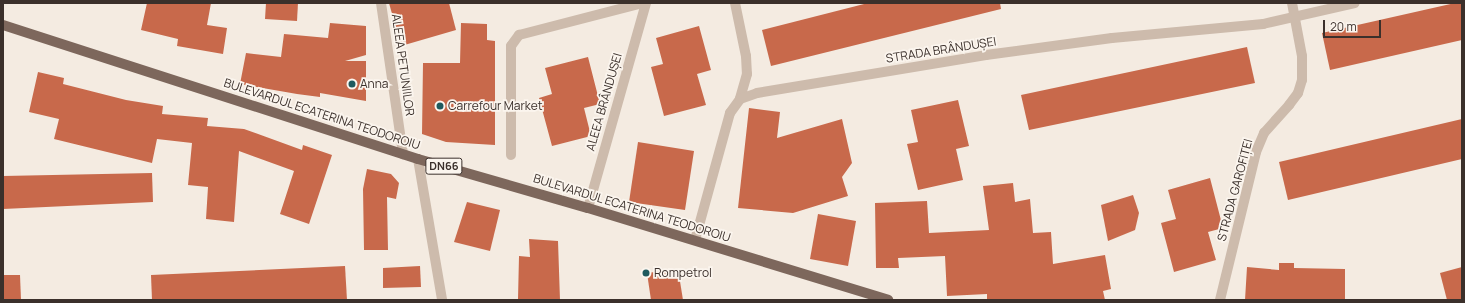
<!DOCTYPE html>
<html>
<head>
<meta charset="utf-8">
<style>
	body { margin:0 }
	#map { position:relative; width:1465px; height:303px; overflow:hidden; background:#f4ebe1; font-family:Manrope,sans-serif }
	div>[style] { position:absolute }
	.building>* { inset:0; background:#c8694b }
	.minor>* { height:10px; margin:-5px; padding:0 5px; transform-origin:5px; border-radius:5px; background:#cdbbac }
	.major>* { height:10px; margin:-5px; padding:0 5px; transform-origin:5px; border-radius:5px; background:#7d675c }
	.dots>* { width:11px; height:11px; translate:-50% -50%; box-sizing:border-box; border:2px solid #fbf5ee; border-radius:50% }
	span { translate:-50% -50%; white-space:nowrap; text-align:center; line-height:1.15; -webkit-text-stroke:3.5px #fbf5ee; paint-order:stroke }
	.shield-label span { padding:1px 3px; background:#fbf5ee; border:1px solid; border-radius:3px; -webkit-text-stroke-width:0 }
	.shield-label { font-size:11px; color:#3b302b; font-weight:700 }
	.street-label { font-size:12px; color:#3b302b }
	.poi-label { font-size:12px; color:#3b302b }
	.left { translate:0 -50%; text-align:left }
	.frame { position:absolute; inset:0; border:4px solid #3b302b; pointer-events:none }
	.scale { position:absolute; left:1323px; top:20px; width:58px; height:18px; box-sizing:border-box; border:2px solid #3b302b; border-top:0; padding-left:5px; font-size:12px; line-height:14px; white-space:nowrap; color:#3b302b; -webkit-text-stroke:3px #fbf5ee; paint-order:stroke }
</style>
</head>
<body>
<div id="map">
	<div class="building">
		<div style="clip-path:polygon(147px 3px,211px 3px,207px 25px,227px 28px,223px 54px,177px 46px,178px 39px,141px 30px)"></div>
		<div style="clip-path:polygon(266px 3px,298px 3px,297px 21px,265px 19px)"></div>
		<div style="clip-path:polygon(389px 3px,449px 3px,456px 30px,401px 46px)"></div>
		<div style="clip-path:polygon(868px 3px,1000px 3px,1001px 9px,771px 66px,762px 30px)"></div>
		<div style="clip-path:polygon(1455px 3px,1462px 3px,1462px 40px,1330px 70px,1322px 33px)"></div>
		<div style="clip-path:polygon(330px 23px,366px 26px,366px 55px,345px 61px,366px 61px,366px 101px,320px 93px,320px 97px,297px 94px,240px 84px,246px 53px,281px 57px,284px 34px,328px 38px)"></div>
		<div style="clip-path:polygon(461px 23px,487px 24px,487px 40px,495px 41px,495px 145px,446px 142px,422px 134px,423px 63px,460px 63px)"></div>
		<div style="clip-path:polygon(699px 26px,711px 70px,697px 74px,706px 105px,664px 116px,651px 67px,663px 64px,656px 38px)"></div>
		<div style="clip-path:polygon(1247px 47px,1255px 83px,1029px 130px,1021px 95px)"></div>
		<div style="clip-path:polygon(588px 57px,600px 104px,584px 108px,591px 136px,552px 146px,539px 98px,552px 94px,545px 68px)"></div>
		<div style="clip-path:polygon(38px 72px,64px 78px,63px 84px,126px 100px,163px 106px,162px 114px,208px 118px,207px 126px,244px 129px,302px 150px,303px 145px,332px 155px,309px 224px,280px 214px,294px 171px,239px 151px,234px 222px,206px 219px,208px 187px,188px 185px,192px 143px,157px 139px,152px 163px,54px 139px,59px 119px,29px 112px)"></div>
		<div style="clip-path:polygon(958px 100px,969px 146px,956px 149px,963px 180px,918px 190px,907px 144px,918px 142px,911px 110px)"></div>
		<div style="clip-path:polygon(749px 108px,780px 112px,777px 138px,842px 119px,852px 163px,842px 177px,848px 196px,793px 213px,738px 208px)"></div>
		<div style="clip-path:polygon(1462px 119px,1462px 159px,1288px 200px,1279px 162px)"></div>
		<div style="clip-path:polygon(638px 142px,694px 151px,685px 210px,629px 202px)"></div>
		<div style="clip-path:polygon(367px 169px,391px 174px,399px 183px,396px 199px,387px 197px,388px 250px,364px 250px,363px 189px)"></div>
		<div style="clip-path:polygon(152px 173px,153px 202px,3px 209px,3px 176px)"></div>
		<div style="clip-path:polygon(1210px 178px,1223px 228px,1208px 232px,1216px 260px,1174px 272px,1161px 223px,1176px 219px,1168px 190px)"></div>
		<div style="clip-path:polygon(1013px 183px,1015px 202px,1030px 199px,1033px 233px,1051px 232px,1053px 264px,1105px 255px,1111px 289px,1103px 291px,1105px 300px,987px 300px,987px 294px,947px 296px,945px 256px,898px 258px,899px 268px,876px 268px,875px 203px,927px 201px,929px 233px,989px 230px,983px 186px)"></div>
		<div style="clip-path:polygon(1133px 195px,1139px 213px,1135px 230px,1108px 241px,1101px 205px)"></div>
		<div style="clip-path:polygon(467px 202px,500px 210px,490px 251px,454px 242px)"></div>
		<div style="clip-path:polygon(818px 214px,856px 221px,848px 266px,810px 259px)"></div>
		<div style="clip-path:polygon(529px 239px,558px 241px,560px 300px,518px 299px,519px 256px,530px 257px)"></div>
		<div style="clip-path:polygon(1279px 263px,1294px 263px,1294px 268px,1345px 269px,1345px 300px,1245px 300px,1247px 267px,1279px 270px)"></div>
		<div style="clip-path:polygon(345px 266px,347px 300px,152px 300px,151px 275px)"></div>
		<div style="clip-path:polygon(420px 266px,421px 287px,383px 288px,383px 268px)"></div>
		<div style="clip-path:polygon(1462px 267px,1462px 300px,1447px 300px,1440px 273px)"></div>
		<div style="clip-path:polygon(678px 269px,683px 300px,651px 300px,647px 273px)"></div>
		<div style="clip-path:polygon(3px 275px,20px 275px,21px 300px,3px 300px)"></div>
	</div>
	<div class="minor">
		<div style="left:381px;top:3px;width:153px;rotate:81.7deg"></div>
		<div style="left:735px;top:3px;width:54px;rotate:78.3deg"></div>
		<div style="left:746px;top:56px;width:18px;rotate:87deg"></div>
		<div style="left:747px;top:74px;width:26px;rotate:106deg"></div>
		<div style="left:511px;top:155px;width:109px;rotate:-90deg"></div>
		<div style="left:511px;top:46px;width:14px;rotate:-54deg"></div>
		<div style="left:519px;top:35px;width:128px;rotate:-14.5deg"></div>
		<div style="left:418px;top:159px;width:143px;rotate:80.3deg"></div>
		<div style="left:588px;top:208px;width:213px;rotate:-74.2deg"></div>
		<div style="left:695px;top:240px;width:132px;rotate:-74.6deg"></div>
		<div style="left:730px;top:113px;width:17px;rotate:-54deg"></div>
		<div style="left:740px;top:99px;width:18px;rotate:-19deg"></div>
		<div style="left:757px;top:93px;width:232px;rotate:-9.4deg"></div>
		<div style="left:986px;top:55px;width:127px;rotate:-7.7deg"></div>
		<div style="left:1112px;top:38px;width:152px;rotate:-5.3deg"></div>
		<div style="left:1263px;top:24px;width:94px;rotate:-12.9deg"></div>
		<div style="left:1220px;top:300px;width:152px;rotate:-76.3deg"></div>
		<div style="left:1256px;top:152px;width:21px;rotate:-67deg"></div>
		<div style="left:1264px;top:133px;width:38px;rotate:-48deg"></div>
		<div style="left:1289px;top:105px;width:15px;rotate:-53deg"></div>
		<div style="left:1298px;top:93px;width:14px;rotate:-73deg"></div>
		<div style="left:1302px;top:80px;width:24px;rotate:-90deg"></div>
		<div style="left:1302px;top:56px;width:54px;rotate:-100.7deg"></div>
	</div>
	<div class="major">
		<div style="left:3px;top:25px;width:436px;rotate:17.9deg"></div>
		<div style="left:418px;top:159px;width:177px;rotate:16.1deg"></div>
		<div style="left:588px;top:208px;width:314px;rotate:17deg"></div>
	</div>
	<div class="dots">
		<div style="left:352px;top:84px;background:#1f5a5e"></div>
		<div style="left:440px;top:106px;background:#1f5a5e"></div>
		<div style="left:646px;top:273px;background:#1f5a5e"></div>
	</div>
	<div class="shield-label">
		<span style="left:444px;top:166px">DN66</span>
	</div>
	<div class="street-label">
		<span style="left:941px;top:50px;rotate:-9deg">STRADA BRÂNDUȘEI</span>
		<span style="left:403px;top:65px;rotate:82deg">ALEEA PETUNIILOR</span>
		<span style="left:604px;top:102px;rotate:-74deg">ALEEA BRÂNDUȘEI</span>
		<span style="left:322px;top:114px;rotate:18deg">BULEVARDUL ECATERINA TEODOROIU</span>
		<span style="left:1235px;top:190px;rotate:-75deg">STRADA GAROFIȚEI</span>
		<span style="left:632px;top:208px;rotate:17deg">BULEVARDUL ECATERINA TEODOROIU</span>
	</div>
	<div class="poi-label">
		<span class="left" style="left:360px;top:84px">Anna</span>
		<span class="left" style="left:448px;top:106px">Carrefour Market</span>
		<span class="left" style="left:654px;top:273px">Rompetrol</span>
	</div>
	<div class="frame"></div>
	<div class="scale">20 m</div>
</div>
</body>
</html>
